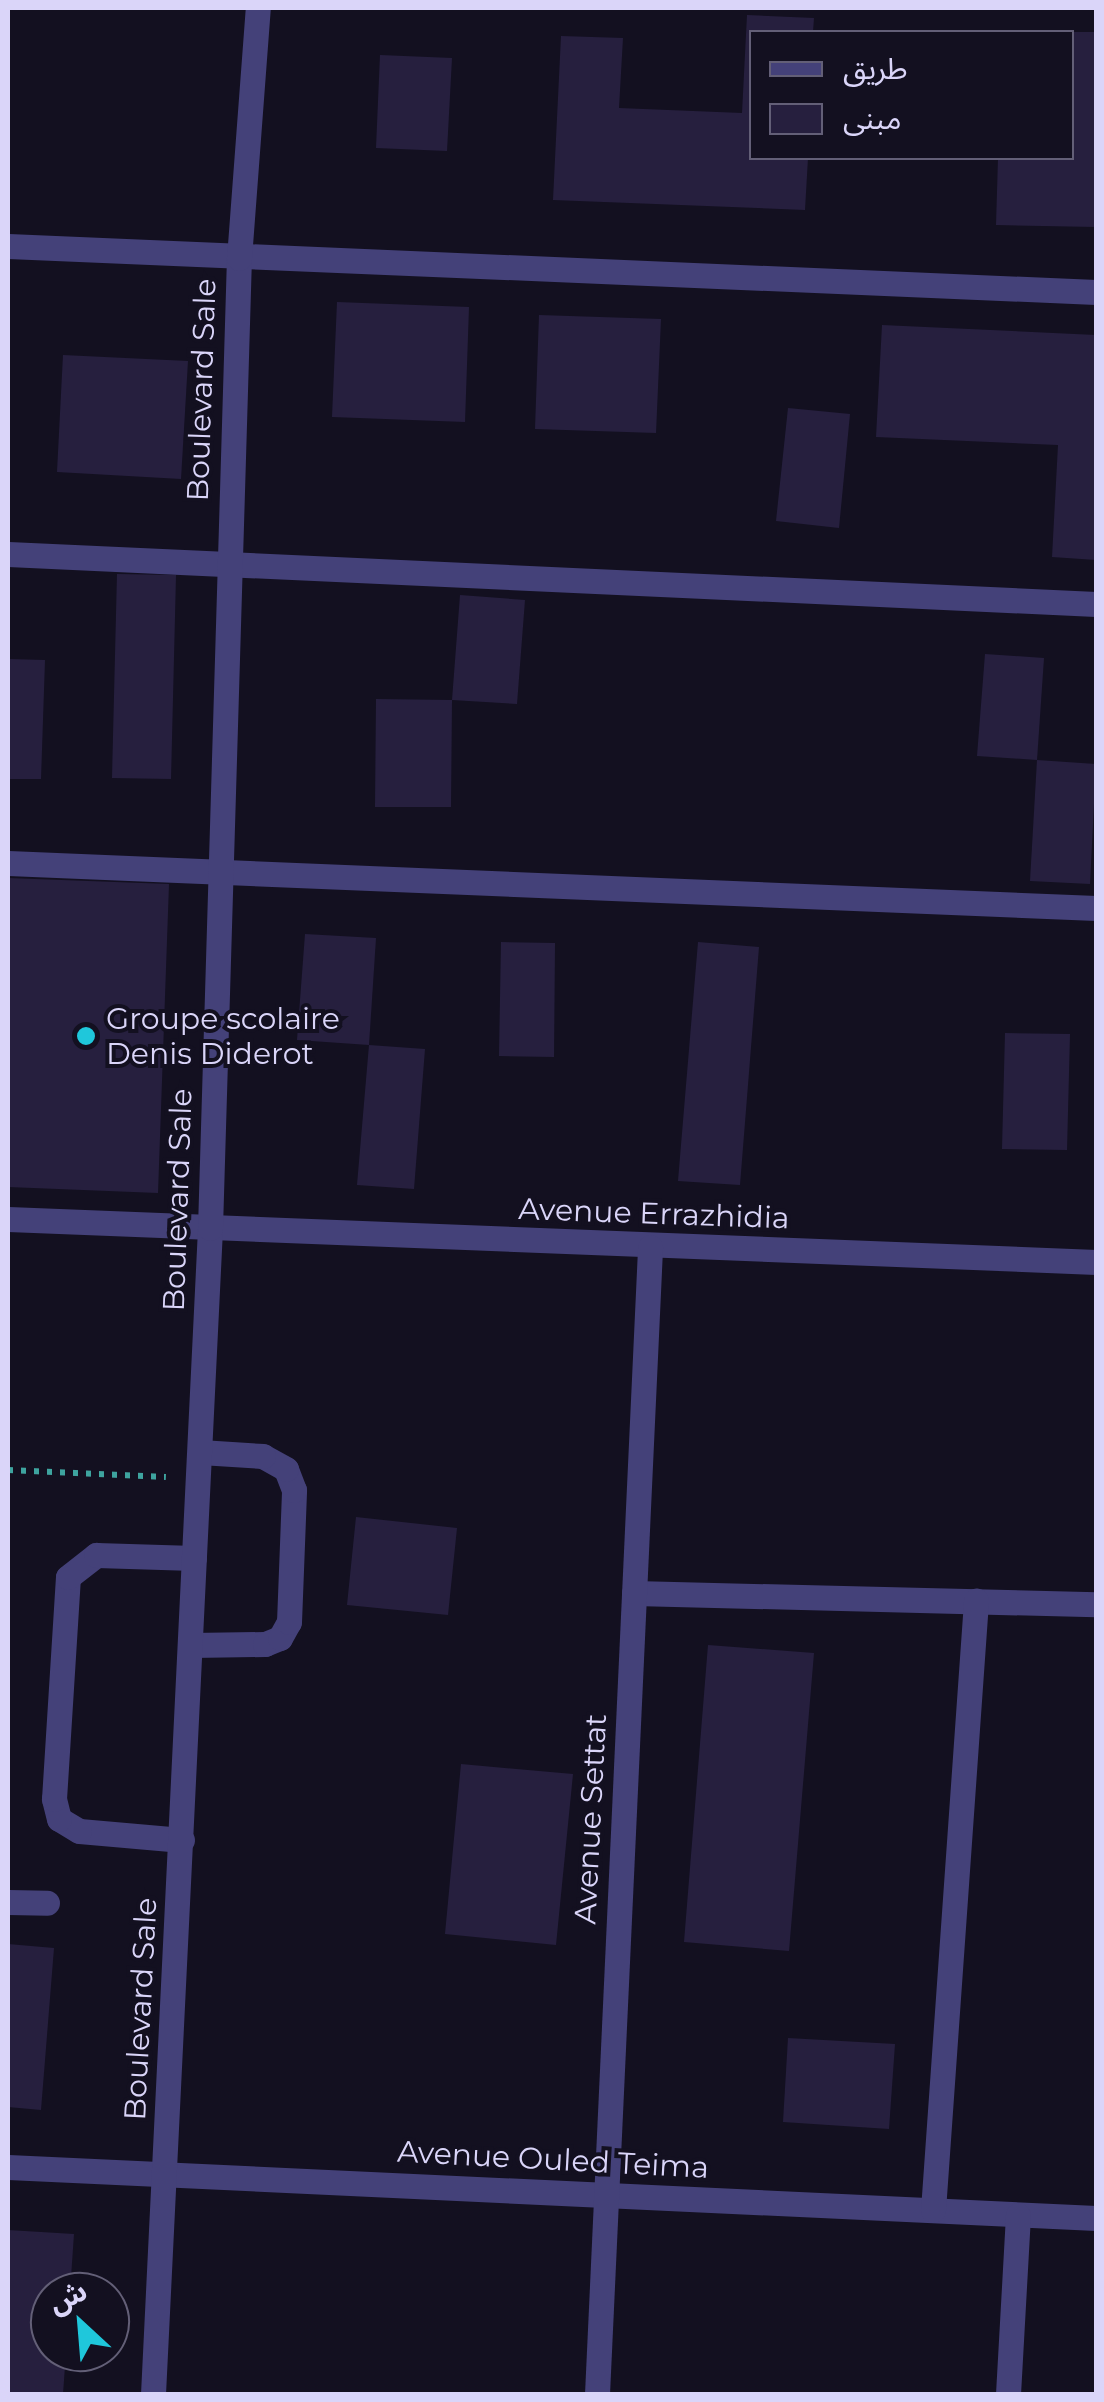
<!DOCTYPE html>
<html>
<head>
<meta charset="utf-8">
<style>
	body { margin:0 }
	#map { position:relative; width:1104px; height:2402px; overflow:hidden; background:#131020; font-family:Montserrat,"Noto Sans Arabic",sans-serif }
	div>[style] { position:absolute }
	.building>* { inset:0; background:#261f3e }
	.path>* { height:6px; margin-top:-3px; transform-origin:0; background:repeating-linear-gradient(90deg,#3ea49f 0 5px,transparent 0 13px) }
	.minor>* { height:25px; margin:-12.5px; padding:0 12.5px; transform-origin:12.5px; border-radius:12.5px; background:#444179 }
	.dots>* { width:28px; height:28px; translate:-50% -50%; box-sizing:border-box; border:5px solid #131020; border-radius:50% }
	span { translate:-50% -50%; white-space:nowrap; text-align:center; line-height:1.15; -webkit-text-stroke:8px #131020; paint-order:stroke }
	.street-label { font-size:30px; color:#dad5f9 }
	.poi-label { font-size:30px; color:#dad5f9 }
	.left { translate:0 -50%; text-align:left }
	.frame { position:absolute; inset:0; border:10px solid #dad5f9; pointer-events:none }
	.legend { position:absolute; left:749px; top:30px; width:325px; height:130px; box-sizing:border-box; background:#131020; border:2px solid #635f77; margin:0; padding:12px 18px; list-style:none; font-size:30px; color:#dad5f9 }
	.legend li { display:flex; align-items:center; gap:20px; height:50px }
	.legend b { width:50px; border:2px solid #635f77 }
	.north { position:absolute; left:30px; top:2272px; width:100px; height:100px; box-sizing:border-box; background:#131020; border:2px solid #635f77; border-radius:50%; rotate:334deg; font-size:28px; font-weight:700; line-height:40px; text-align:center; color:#dad5f9 }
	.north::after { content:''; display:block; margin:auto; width:35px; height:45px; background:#1fc7db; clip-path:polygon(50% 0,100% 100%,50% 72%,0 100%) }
</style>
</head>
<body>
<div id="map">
	<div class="building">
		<div style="clip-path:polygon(747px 15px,814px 18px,813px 32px,752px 32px,752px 158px,808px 158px,805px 210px,553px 200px,561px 36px,623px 38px,619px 108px,742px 113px)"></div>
		<div style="clip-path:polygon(1072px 32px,1096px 32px,1096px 227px,996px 225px,998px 158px,1072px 158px)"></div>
		<div style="clip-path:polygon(380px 55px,452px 58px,447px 151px,376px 148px)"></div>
		<div style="clip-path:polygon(337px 302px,469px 307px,465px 422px,332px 417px)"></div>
		<div style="clip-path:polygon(539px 315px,661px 319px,656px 433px,535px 429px)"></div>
		<div style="clip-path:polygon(882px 325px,1096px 335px,1096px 560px,1052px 557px,1058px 445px,876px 437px)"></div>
		<div style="clip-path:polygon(63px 355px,188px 361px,181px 479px,57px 472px)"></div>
		<div style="clip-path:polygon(788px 408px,850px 414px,839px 528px,776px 521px)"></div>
		<div style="clip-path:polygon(117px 574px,176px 575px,171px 779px,112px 778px)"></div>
		<div style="clip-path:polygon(460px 595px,525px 600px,517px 704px,452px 700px,451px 807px,375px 807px,376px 699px,452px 700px)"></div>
		<div style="clip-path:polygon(985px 654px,1044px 658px,1037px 760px,977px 756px)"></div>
		<div style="clip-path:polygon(8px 659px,45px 660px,41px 779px,8px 779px)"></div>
		<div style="clip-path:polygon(1037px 760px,1096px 764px,1090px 884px,1030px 881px)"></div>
		<div style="clip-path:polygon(8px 878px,169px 884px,158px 1193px,8px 1187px)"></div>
		<div style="clip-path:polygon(305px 934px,376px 938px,369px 1045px,297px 1040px)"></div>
		<div style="clip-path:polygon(501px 942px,555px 943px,554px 1057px,499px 1056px)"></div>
		<div style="clip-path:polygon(698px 942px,759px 947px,740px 1185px,678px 1181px)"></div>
		<div style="clip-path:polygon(1005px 1033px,1070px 1034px,1067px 1150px,1002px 1149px)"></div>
		<div style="clip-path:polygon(369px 1045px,425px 1049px,414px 1189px,357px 1185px)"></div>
		<div style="clip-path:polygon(356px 1517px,457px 1528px,448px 1615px,347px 1605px)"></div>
		<div style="clip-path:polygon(708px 1645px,814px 1653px,789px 1951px,684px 1942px)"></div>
		<div style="clip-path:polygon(461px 1764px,573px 1774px,556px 1945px,445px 1934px)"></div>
		<div style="clip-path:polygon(8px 1944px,54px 1948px,41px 2110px,8px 2107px)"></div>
		<div style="clip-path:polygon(788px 2038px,895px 2044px,889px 2129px,783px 2122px)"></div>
		<div style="clip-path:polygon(8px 2230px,74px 2234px,70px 2292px,50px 2292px,50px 2352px,66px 2352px,63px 2394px,8px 2394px)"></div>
	</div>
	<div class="path">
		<div style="left:8px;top:1470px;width:158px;rotate:2.5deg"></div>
	</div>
	<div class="minor">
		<div style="left:8px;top:246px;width:1089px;rotate:2.42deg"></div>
		<div style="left:8px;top:554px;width:1089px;rotate:2.63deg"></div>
		<div style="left:8px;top:863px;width:1089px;rotate:2.37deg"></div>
		<div style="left:8px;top:1219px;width:1089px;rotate:2.26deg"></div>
		<div style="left:634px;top:1593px;width:462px;rotate:1.4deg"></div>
		<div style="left:191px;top:1645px;width:74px;rotate:-0.8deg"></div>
		<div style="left:265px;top:1644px;width:16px;rotate:-22deg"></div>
		<div style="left:280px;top:1638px;width:18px;rotate:-61deg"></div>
		<div style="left:289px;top:1622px;width:132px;rotate:-87.8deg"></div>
		<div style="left:294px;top:1490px;width:22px;rotate:-111deg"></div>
		<div style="left:286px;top:1469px;width:26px;rotate:-151deg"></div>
		<div style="left:263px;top:1456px;width:63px;rotate:-176.4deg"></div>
		<div style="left:182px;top:1840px;width:103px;rotate:-175deg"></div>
		<div style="left:79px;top:1831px;width:23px;rotate:-149deg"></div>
		<div style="left:59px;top:1819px;width:21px;rotate:-104deg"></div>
		<div style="left:54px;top:1799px;width:222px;rotate:-86.4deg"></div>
		<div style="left:68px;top:1577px;width:36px;rotate:-38deg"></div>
		<div style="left:96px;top:1555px;width:98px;rotate:1.8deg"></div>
		<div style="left:8px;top:1902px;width:39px;rotate:1deg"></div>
		<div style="left:8px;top:2167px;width:1089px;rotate:2.68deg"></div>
		<div style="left:933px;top:2210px;width:611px;rotate:-85.96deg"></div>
		<div style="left:153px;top:2394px;width:1167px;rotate:-87.2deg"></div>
		<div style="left:210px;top:1228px;width:970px;rotate:-88.29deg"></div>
		<div style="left:239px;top:258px;width:251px;rotate:-85.7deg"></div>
		<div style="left:597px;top:2394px;width:1148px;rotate:-87.35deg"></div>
		<div style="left:1008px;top:2394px;width:179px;rotate:-86.8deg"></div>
	</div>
	<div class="dots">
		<div style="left:86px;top:1036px;background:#1fc7db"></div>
	</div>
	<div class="street-label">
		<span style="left:202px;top:390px;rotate:-88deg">Boulevard Sale</span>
		<span style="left:178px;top:1200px;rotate:-88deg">Boulevard Sale</span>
		<span style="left:654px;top:1214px;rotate:2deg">Avenue Errazhidia</span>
		<span style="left:591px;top:1819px;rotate:-87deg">Avenue Settat</span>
		<span style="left:141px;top:2009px;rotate:-87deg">Boulevard Sale</span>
		<span style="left:553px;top:2160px;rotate:3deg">Avenue Ouled Teima</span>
	</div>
	<div class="poi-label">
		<span class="left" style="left:106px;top:1036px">Groupe scolaire<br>Denis Diderot</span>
	</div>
	<div class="frame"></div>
	<ul class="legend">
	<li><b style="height:12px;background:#444179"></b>طريق</li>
	<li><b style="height:28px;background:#261f3e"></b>مبنى</li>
	</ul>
	<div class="north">ش</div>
</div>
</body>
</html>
